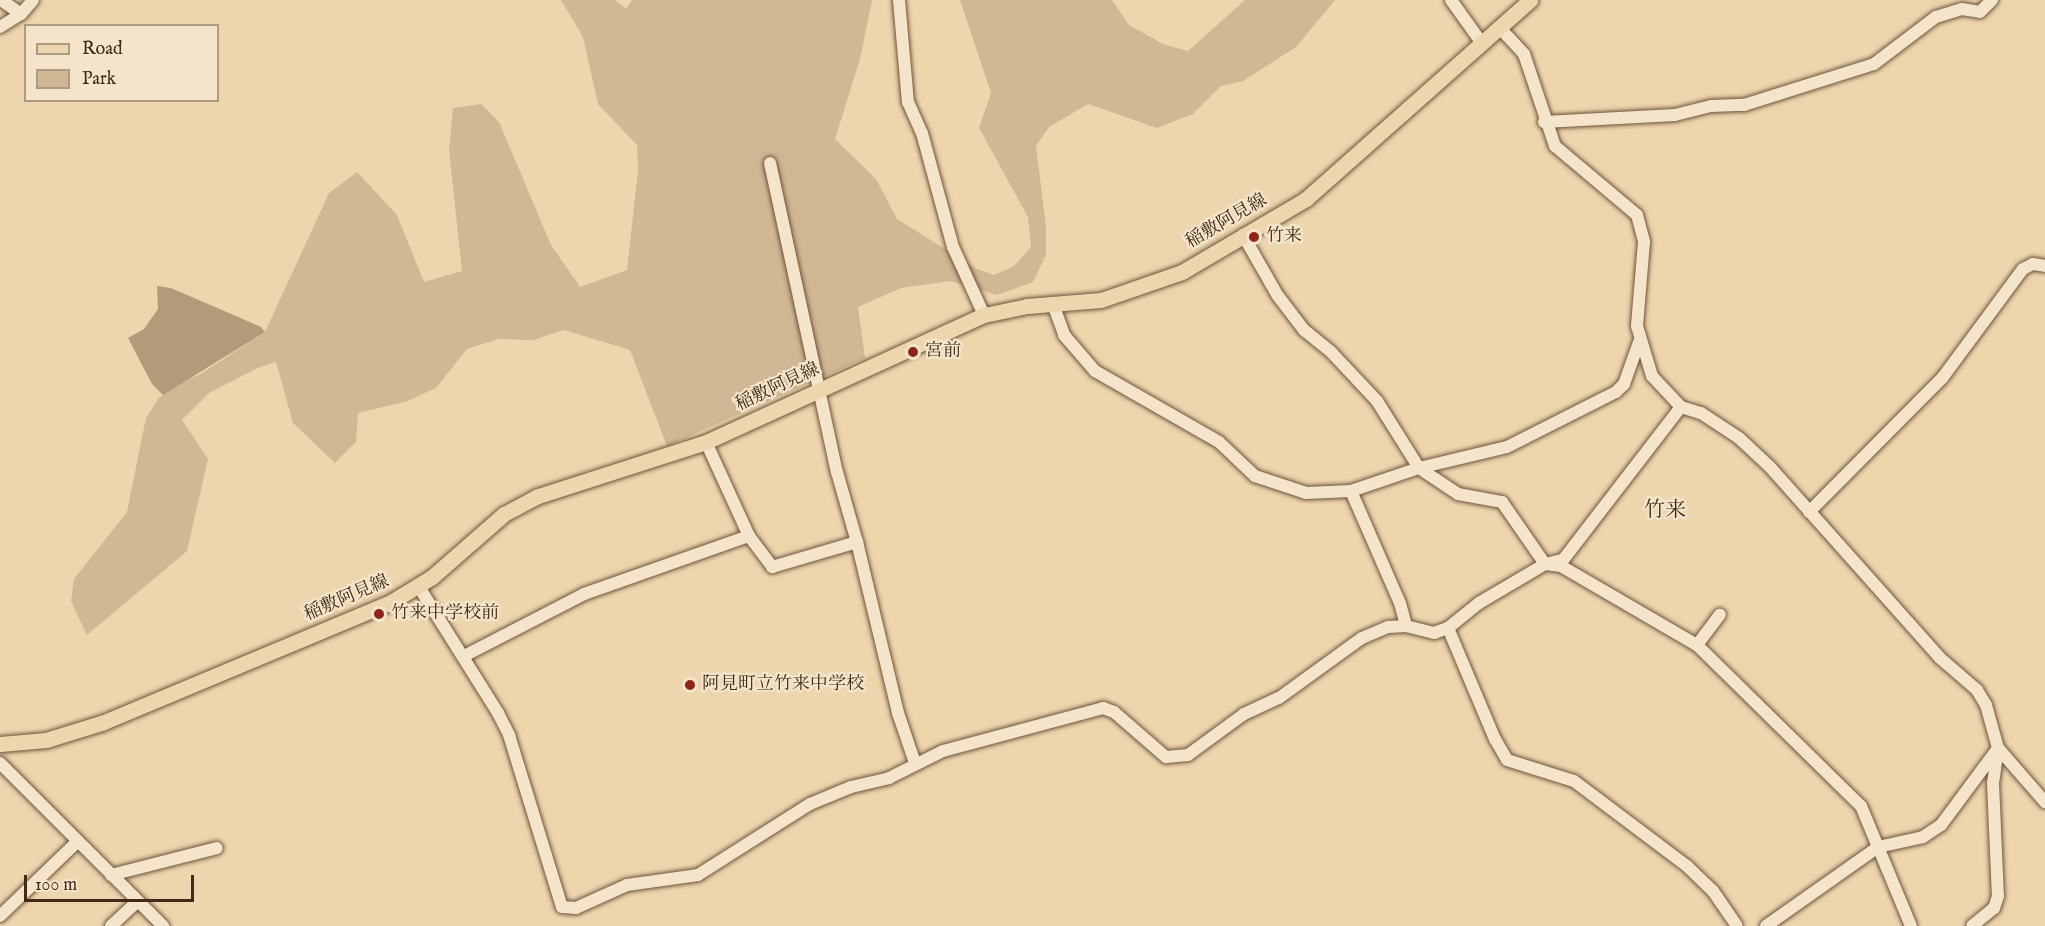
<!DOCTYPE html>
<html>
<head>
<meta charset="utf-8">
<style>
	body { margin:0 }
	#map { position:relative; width:2045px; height:926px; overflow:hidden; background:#edd5ad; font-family:"IM FELL English","Noto Serif JP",serif }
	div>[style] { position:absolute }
	.green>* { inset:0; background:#d0b894 }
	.water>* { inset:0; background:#b39b7a }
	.roads { filter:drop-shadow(0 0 2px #6d553c) drop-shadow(0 0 2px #6d553c) }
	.minor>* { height:12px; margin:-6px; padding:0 6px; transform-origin:6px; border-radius:6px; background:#f3e4ca }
	.major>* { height:15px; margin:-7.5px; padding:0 7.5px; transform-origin:7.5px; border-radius:7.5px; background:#edd5ad }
	.dots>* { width:16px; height:16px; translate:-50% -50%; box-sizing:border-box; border:3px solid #f3e4ca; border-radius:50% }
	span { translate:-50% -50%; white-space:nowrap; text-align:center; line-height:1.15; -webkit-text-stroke:4.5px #f3e4ca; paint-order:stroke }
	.street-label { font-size:18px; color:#422a17 }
	.poi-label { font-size:18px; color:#422a17 }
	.left { translate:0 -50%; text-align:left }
	.quarter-label { font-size:21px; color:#422a17 }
	.legend { position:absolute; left:24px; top:24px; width:195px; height:78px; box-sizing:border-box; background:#f3e4ca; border:2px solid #ac9a82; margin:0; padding:8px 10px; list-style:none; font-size:18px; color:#422a17 }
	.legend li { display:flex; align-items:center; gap:12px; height:30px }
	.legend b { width:30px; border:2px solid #ac9a82 }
	.scale { position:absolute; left:24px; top:875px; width:170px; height:27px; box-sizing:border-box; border:3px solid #422a17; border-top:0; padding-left:8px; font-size:18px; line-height:21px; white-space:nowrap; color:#422a17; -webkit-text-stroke:4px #f3e4ca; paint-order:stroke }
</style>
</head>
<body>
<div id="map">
	<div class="green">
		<div style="clip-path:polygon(561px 0,615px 0,626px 9px,632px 0,872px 0,860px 59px,835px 139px,876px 179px,897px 219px,977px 269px,994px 275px,1014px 266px,1031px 247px,1028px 217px,979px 128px,991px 93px,960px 0,1112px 0,1129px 25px,1165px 45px,1188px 51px,1245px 0,1335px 0,1296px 47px,1243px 81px,1221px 86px,1193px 114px,1157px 128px,1088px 104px,1049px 127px,1036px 146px,1046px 226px,1046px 255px,1033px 282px,997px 295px,950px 281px,901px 288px,858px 307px,865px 358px,667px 446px,630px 350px,564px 330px,533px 340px,498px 339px,467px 349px,436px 388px,408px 401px,358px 413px,356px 442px,335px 463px,293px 423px,276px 362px,260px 367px,209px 393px,182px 420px,208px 459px,187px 551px,87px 635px,71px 601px,74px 579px,127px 512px,146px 418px,159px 398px,177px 384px,199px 375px,265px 332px,329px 193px,357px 172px,397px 215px,424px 282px,462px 271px,449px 150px,453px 108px,481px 104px,499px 122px,551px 245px,580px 287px,627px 270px,638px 171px,637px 145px,598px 104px,583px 37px)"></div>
	</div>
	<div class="water">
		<div style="clip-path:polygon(157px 286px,171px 288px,261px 327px,265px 332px,163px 395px,152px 384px,128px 338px,144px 329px,158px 309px)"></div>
	</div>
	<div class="roads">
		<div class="minor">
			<div style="left:1px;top:0;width:24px;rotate:35deg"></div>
			<div style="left:899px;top:0;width:102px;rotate:85deg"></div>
			<div style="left:908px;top:102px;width:34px;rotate:66deg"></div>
			<div style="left:922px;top:133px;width:118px;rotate:74.8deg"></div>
			<div style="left:953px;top:247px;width:75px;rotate:65.5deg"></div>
			<div style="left:1451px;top:0;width:52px;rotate:54.5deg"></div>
			<div style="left:0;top:27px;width:25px;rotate:-32deg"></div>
			<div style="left:21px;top:14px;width:18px;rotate:-49deg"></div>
			<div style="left:1499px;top:27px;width:37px;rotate:47deg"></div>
			<div style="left:1524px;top:54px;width:97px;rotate:71.4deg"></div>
			<div style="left:1555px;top:146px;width:107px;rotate:40.1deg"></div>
			<div style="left:1637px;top:215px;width:28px;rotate:75deg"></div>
			<div style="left:1644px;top:242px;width:84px;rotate:94.8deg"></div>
			<div style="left:1637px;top:326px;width:52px;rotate:73.3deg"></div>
			<div style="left:1652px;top:376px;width:42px;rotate:46.9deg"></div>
			<div style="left:1681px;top:407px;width:21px;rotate:17deg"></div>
			<div style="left:1701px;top:413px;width:45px;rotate:33.3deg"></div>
			<div style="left:1739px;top:438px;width:42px;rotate:43.1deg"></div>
			<div style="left:1770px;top:467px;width:256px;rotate:48.3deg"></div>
			<div style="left:1940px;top:658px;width:49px;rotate:40.9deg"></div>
			<div style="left:1977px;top:690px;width:17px;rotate:59deg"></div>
			<div style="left:1986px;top:705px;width:45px;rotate:74.4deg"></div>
			<div style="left:1998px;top:748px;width:35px;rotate:98deg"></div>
			<div style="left:1993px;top:783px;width:113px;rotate:87.5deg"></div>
			<div style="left:1998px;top:896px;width:13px;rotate:108deg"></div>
			<div style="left:1994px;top:908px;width:28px;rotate:141deg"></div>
			<div style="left:1544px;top:122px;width:131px;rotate:-3.1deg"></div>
			<div style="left:1675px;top:115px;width:37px;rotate:-14deg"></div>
			<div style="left:1711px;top:106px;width:33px;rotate:-2deg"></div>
			<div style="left:1744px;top:105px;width:136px;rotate:-17.5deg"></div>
			<div style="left:1874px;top:64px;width:78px;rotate:-37.2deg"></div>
			<div style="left:1936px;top:17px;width:27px;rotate:-17deg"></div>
			<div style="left:1962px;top:9px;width:18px;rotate:9deg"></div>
			<div style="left:1980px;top:12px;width:17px;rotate:-45deg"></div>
			<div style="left:770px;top:163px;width:316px;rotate:77.8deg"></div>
			<div style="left:837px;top:472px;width:73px;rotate:74.1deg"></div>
			<div style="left:1243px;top:235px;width:70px;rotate:60.2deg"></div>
			<div style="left:1278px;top:296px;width:43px;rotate:52.6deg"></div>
			<div style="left:1304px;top:330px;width:36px;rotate:39deg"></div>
			<div style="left:1332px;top:353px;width:66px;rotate:46.8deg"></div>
			<div style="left:1377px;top:401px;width:79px;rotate:57.9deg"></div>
			<div style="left:1419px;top:468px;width:47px;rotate:33.7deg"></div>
			<div style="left:1458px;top:494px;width:45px;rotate:10.3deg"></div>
			<div style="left:1502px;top:502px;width:75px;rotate:55.3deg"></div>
			<div style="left:1545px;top:564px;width:16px;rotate:7deg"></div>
			<div style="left:1561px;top:566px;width:157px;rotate:30.2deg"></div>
			<div style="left:1697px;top:645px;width:230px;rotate:44.5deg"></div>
			<div style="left:1861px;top:806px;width:130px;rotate:67.4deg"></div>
			<div style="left:1053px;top:304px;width:33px;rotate:70deg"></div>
			<div style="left:1064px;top:335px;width:48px;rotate:49.3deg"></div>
			<div style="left:1095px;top:371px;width:143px;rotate:29.8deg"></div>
			<div style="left:1219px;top:442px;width:50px;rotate:43.4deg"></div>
			<div style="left:1255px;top:476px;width:54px;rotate:18.4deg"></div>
			<div style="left:1306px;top:493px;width:45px;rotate:-2.5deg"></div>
			<div style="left:1351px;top:491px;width:72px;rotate:-18.7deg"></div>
			<div style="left:1419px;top:468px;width:90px;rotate:-13.4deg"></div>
			<div style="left:1507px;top:447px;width:122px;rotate:-26.8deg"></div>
			<div style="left:1616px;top:392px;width:11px;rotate:-45deg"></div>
			<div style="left:1624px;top:384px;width:45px;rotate:-70.3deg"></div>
			<div style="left:706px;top:442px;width:103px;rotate:65.4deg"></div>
			<div style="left:749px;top:536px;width:39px;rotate:53deg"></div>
			<div style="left:772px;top:567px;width:89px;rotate:-16.4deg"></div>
			<div style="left:857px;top:542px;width:176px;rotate:76.5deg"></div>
			<div style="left:898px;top:713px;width:53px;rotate:71.2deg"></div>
			<div style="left:1351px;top:491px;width:122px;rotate:66.4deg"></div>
			<div style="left:1400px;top:603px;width:24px;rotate:75deg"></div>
			<div style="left:1809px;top:512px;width:190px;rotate:-45.2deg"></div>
			<div style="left:1943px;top:377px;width:134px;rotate:-53.5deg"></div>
			<div style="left:2023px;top:269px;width:11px;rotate:-27deg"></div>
			<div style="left:2033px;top:264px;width:12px;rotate:9deg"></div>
			<div style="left:419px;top:587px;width:149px;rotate:57.9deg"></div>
			<div style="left:498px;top:713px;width:25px;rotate:63deg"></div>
			<div style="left:509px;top:735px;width:180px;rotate:72.9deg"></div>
			<div style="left:562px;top:907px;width:14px;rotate:4deg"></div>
			<div style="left:576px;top:908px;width:56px;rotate:-24.3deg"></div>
			<div style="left:627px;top:885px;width:72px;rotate:-8deg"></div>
			<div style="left:698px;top:875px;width:133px;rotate:-32.4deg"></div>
			<div style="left:810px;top:804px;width:44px;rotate:-22.5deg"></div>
			<div style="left:851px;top:787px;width:39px;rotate:-13deg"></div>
			<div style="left:889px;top:778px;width:60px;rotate:-26.6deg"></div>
			<div style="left:943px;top:751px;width:166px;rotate:-15deg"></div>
			<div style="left:1103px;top:708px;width:12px;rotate:20deg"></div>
			<div style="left:1114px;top:712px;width:69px;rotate:40.9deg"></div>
			<div style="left:1166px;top:757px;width:22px;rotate:-5deg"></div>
			<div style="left:1188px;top:755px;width:69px;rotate:-36.2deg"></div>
			<div style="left:1244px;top:714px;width:38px;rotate:-25deg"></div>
			<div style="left:1279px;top:698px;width:102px;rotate:-35.9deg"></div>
			<div style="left:1362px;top:638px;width:28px;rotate:-23deg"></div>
			<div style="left:1388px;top:627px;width:18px;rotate:-3deg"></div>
			<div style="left:1406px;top:626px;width:29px;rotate:14deg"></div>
			<div style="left:1434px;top:633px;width:15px;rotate:-20deg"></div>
			<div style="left:1448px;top:628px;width:40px;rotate:-39deg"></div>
			<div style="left:1479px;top:603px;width:77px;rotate:-30.6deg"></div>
			<div style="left:1545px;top:564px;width:18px;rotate:-13deg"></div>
			<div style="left:1563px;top:560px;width:193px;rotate:-52.4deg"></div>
			<div style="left:1448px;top:628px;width:121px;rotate:67.1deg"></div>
			<div style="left:1495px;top:739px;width:24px;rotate:60deg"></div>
			<div style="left:1507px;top:760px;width:70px;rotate:17.4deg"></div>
			<div style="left:1574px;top:781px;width:143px;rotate:37deg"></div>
			<div style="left:1688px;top:867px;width:35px;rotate:44deg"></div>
			<div style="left:1713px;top:891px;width:42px;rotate:55.6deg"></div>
			<div style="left:1697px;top:645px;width:38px;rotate:-53deg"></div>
			<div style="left:464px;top:656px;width:135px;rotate:-27.3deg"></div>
			<div style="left:584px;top:594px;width:175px;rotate:-19.4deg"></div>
			<div style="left:1998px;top:748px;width:72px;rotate:49deg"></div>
			<div style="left:0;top:763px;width:231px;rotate:45deg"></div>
			<div style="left:111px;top:875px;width:109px;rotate:-14.3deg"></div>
			<div style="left:0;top:916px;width:107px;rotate:-43.9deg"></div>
			<div style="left:111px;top:926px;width:35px;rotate:-43deg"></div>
			<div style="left:1766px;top:926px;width:137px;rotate:-35.2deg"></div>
			<div style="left:1878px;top:847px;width:46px;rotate:-12.5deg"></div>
			<div style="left:1923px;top:837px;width:22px;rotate:-34deg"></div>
			<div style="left:1941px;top:825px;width:92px;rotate:-53.4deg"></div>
		</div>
		<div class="major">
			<div style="left:0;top:744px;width:46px;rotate:-5deg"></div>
			<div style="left:46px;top:740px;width:61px;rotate:-17.2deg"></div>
			<div style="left:104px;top:722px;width:311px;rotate:-22.7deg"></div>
			<div style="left:391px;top:602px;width:48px;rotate:-31.4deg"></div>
			<div style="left:432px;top:577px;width:96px;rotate:-41.2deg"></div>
			<div style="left:504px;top:514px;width:38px;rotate:-28deg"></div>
			<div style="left:538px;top:496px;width:176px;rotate:-17.8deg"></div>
			<div style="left:706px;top:442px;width:306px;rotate:-24.6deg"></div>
			<div style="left:984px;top:315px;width:44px;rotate:-11.8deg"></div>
			<div style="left:1027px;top:306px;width:74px;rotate:-4.6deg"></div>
			<div style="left:1101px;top:300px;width:86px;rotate:-19.1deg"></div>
			<div style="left:1182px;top:272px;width:144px;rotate:-30.5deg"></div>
			<div style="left:1306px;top:199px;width:300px;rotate:-41.6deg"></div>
		</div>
	</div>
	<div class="dots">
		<div style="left:1254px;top:237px;background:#8f2418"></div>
		<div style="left:913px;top:352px;background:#8f2418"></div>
		<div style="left:379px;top:614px;background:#8f2418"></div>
		<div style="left:690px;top:685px;background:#8f2418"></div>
	</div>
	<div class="street-label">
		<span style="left:1227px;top:222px;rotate:-30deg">稲敷阿見線</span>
		<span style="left:778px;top:388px;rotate:-25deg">稲敷阿見線</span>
		<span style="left:347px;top:599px;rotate:-23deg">稲敷阿見線</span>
	</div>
	<div class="poi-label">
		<span class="left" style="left:1266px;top:237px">竹来</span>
		<span class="left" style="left:925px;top:352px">宮前</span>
		<span class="left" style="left:391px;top:614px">竹来中学校前</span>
		<span class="left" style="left:702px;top:685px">阿見町立竹来中学校</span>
	</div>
	<div class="quarter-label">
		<span style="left:1665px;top:511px">竹来</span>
	</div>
	<ul class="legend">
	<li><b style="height:8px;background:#edd5ad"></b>Road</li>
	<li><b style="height:16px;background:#d0b894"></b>Park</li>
	</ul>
	<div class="scale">100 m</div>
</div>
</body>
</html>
